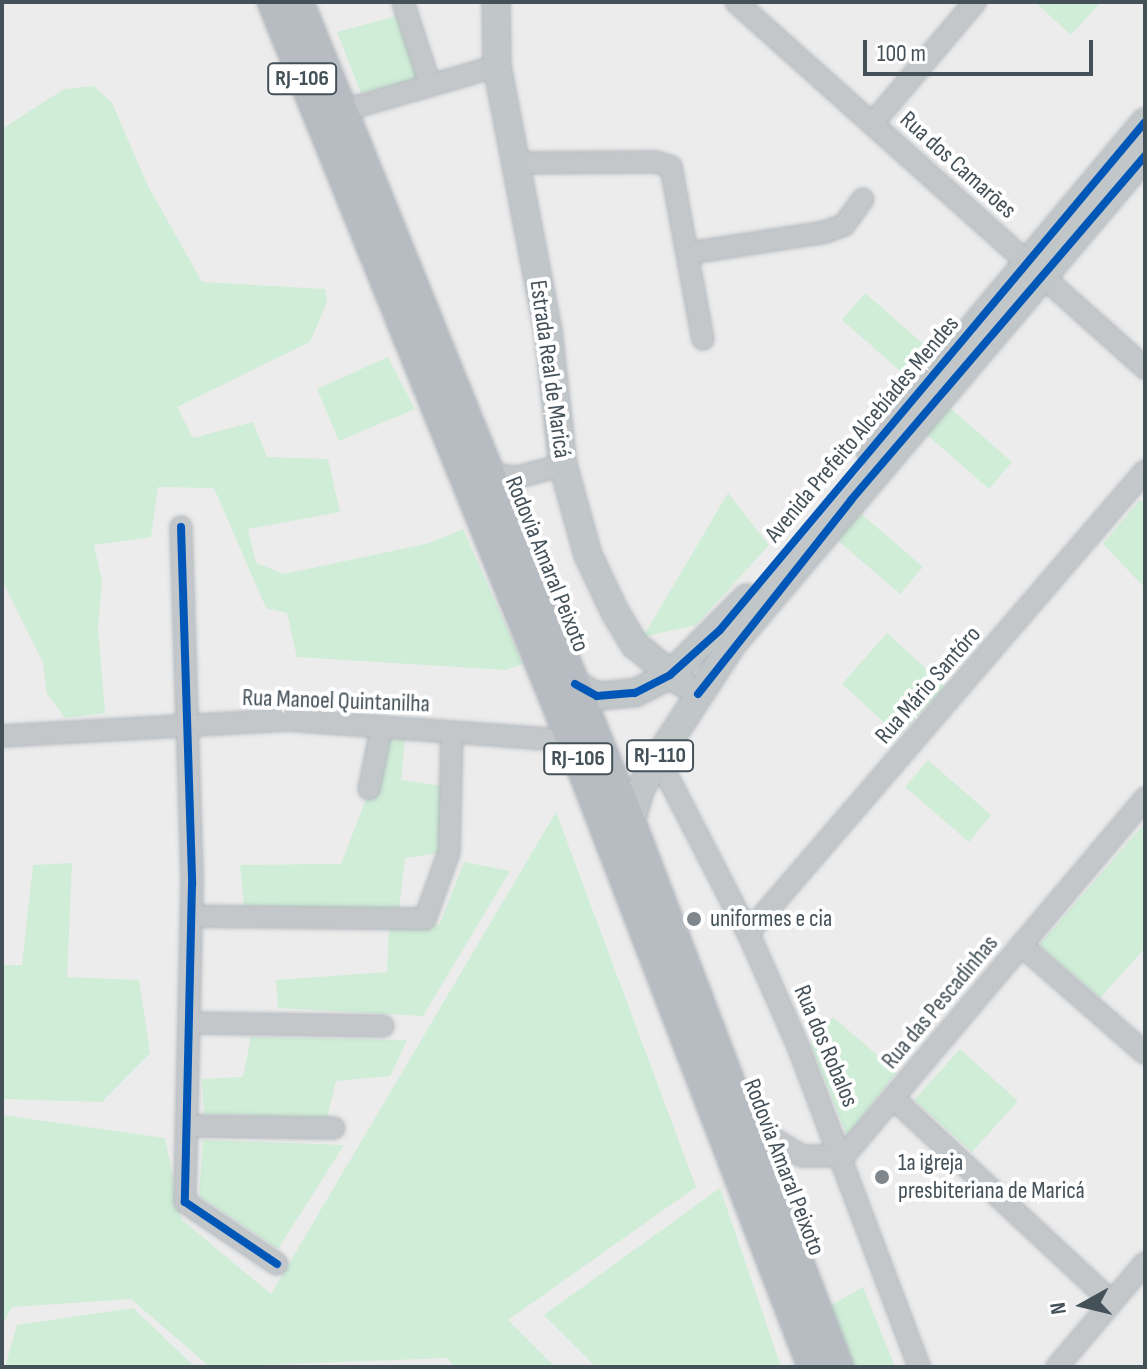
<!DOCTYPE html>
<html>
<head>
<meta charset="utf-8">
<style>
	body { margin:0 }
	#map { position:relative; width:1147px; height:1369px; overflow:hidden; background:#edecec; font-family:"Sofia Sans Condensed",sans-serif }
	div>[style] { position:absolute }
	.green>* { inset:0; background:#cfedd7 }
	.roads { filter:drop-shadow(0 0 2px #b1b7bc) drop-shadow(0 0 2px #b1b7bc) }
	.minor>* { height:20px; margin:-10px; padding:0 10px; transform-origin:10px; border-radius:10px; background:#c3c7c9 }
	.major>* { height:26px; margin:-13px; padding:0 13px; transform-origin:13px; border-radius:13px; background:#c1c6c8 }
	.highway>* { height:28px; margin:-14px; padding:0 14px; transform-origin:14px; border-radius:14px; background:#b6bcc1 }
	.cycleway>* { height:8px; margin:-4px; padding:0 4px; transform-origin:4px; border-radius:4px; background:#0057b8 }
	.dots>* { width:22px; height:22px; translate:-50% -50%; box-sizing:border-box; border:4px solid #fff; border-radius:50% }
	span { translate:-50% -50%; white-space:nowrap; text-align:center; line-height:1.15; -webkit-text-stroke:8px #fff; paint-order:stroke }
	.shield-label span { padding:2px 6px; background:#fff; border:2px solid; border-radius:6px; -webkit-text-stroke-width:0 }
	.shield-label { font-size:22px; color:#445159; font-weight:700 }
	.street-label { font-size:24px; color:#445159 }
	.poi-label { font-size:24px; color:#445159 }
	.left { translate:0 -50%; text-align:left }
	.frame { position:absolute; inset:0; border:4px solid #445159; pointer-events:none }
	.north { position:absolute; left:1043px; top:1265px; width:80px; height:80px; -webkit-text-stroke:6px #fff; paint-order:stroke; rotate:262deg; font-size:22px; font-weight:700; line-height:32px; text-align:center; color:#445159 }
	.north::after { content:''; display:block; margin:auto; width:28px; height:36px; background:#445159; clip-path:polygon(50% 0,100% 100%,50% 72%,0 100%) }
	.scale { position:absolute; left:863px; top:40px; width:230px; height:36px; box-sizing:border-box; border:4px solid #445159; border-top:0; padding-left:10px; font-size:24px; line-height:28px; white-space:nowrap; color:#445159; -webkit-text-stroke:6px #fff; paint-order:stroke }
</style>
</head>
<body>
<div id="map">
	<div class="green">
		<div style="clip-path:polygon(1035px 2px,1101px 2px,1071px 35px)"></div>
		<div style="clip-path:polygon(397px 16px,418px 79px,361px 93px,337px 32px)"></div>
		<div style="clip-path:polygon(94px 86px,112px 103px,148px 186px,202px 282px,325px 289px,327px 302px,310px 342px,177px 407px,193px 438px,253px 422px,267px 457px,328px 459px,340px 512px,248px 529px,256px 563px,284px 574px,430px 543px,463px 529px,523px 664px,506px 670px,297px 657px,287px 613px,266px 608px,214px 488px,158px 487px,151px 537px,94px 545px,102px 581px,98px 629px,105px 713px,65px 718px,47px 694px,43px 663px,2px 580px,2px 129px,64px 89px)"></div>
		<div style="clip-path:polygon(865px 293px,928px 348px,905px 375px,842px 320px)"></div>
		<div style="clip-path:polygon(388px 357px,415px 409px,339px 441px,317px 389px)"></div>
		<div style="clip-path:polygon(949px 407px,1012px 462px,989px 489px,926px 434px)"></div>
		<div style="clip-path:polygon(728px 493px,769px 545px,696px 625px,643px 637px)"></div>
		<div style="clip-path:polygon(1140px 500px,1145px 503px,1145px 588px,1103px 544px)"></div>
		<div style="clip-path:polygon(859px 512px,923px 567px,900px 594px,836px 539px)"></div>
		<div style="clip-path:polygon(887px 633px,945px 686px,899px 736px,842px 684px)"></div>
		<div style="clip-path:polygon(405px 739px,401px 780px,444px 786px,441px 853px,405px 858px,399px 909px,244px 906px,240px 865px,341px 864px,389px 740px)"></div>
		<div style="clip-path:polygon(928px 760px,991px 815px,969px 842px,905px 787px)"></div>
		<div style="clip-path:polygon(556px 812px,696px 1187px,508px 1320px,555px 1367px,455px 1367px,447px 1358px,210px 1367px,131px 1299px,12px 1307px,2px 1326px,2px 1115px,165px 1138px,182px 1220px,271px 1294px)"></div>
		<div style="clip-path:polygon(1145px 823px,1145px 948px,1100px 998px,1039px 945px)"></div>
		<div style="clip-path:polygon(464px 862px,510px 871px,423px 1016px,278px 1008px,276px 980px,387px 972px,389px 929px,440px 924px)"></div>
		<div style="clip-path:polygon(72px 863px,67px 977px,139px 980px,150px 1053px,102px 1102px,2px 1099px,2px 965px,22px 965px,33px 865px)"></div>
		<div style="clip-path:polygon(833px 1017px,897px 1072px,847px 1136px,810px 1044px)"></div>
		<div style="clip-path:polygon(251px 1037px,407px 1040px,390px 1076px,336px 1081px,327px 1118px,204px 1114px,202px 1079px,243px 1077px)"></div>
		<div style="clip-path:polygon(960px 1049px,1018px 1101px,972px 1152px,914px 1100px)"></div>
		<div style="clip-path:polygon(203px 1140px,344px 1145px,278px 1249px,199px 1196px)"></div>
		<div style="clip-path:polygon(720px 1188px,781px 1367px,596px 1367px,544px 1315px)"></div>
		<div style="clip-path:polygon(863px 1287px,895px 1367px,853px 1367px,830px 1306px)"></div>
		<div style="clip-path:polygon(133px 1308px,195px 1367px,5px 1367px,17px 1325px)"></div>
	</div>
	<div class="roads">
		<div class="minor">
			<div style="left:403px;top:2px;width:87px;rotate:72deg"></div>
			<div style="left:736px;top:2px;width:549px;rotate:41.82deg"></div>
			<div style="left:342px;top:111px;width:161px;rotate:-16.2deg"></div>
			<div style="left:872px;top:124px;width:160px;rotate:-49.8deg"></div>
			<div style="left:518px;top:163px;width:138px;rotate:-0.4deg"></div>
			<div style="left:656px;top:162px;width:16px;rotate:18deg"></div>
			<div style="left:671px;top:167px;width:175px;rotate:79.5deg"></div>
			<div style="left:690px;top:253px;width:137px;rotate:-8.8deg"></div>
			<div style="left:825px;top:232px;width:20px;rotate:-20deg"></div>
			<div style="left:844px;top:225px;width:32px;rotate:-54deg"></div>
			<div style="left:488px;top:474px;width:30px;rotate:6deg"></div>
			<div style="left:518px;top:477px;width:47px;rotate:-14.9deg"></div>
			<div style="left:181px;top:527px;width:357px;rotate:88.2deg"></div>
			<div style="left:192px;top:884px;width:318px;rotate:91.3deg"></div>
			<div style="left:185px;top:1202px;width:111px;rotate:34deg"></div>
			<div style="left:2px;top:736px;width:286px;rotate:-3.2deg"></div>
			<div style="left:288px;top:720px;width:284px;rotate:4.2deg"></div>
			<div style="left:658px;top:758px;width:201px;rotate:62.8deg"></div>
			<div style="left:750px;top:937px;width:119px;rotate:66.2deg"></div>
			<div style="left:798px;top:1046px;width:343px;rotate:69.3deg"></div>
			<div style="left:369px;top:789px;width:64px;rotate:-78.3deg"></div>
			<div style="left:192px;top:916px;width:233px;rotate:0.7deg"></div>
			<div style="left:425px;top:919px;width:71px;rotate:-70.3deg"></div>
			<div style="left:449px;top:852px;width:120px;rotate:-88.6deg"></div>
			<div style="left:748px;top:933px;width:609px;rotate:-49.33deg"></div>
			<div style="left:1021px;top:945px;width:164px;rotate:41.1deg"></div>
			<div style="left:190px;top:1023px;width:193px;rotate:0.9deg"></div>
			<div style="left:893px;top:1098px;width:299px;rotate:43deg"></div>
			<div style="left:745px;top:1122px;width:66px;rotate:30.8deg"></div>
			<div style="left:802px;top:1156px;width:42px"></div>
			<div style="left:844px;top:1156px;width:468px;rotate:-49.9deg"></div>
			<div style="left:187px;top:1126px;width:147px;rotate:0.8deg"></div>
			<div style="left:1057px;top:1367px;width:136px;rotate:-49.8deg"></div>
		</div>
		<div class="major">
			<div style="left:496px;top:2px;width:64px;rotate:89.1deg"></div>
			<div style="left:497px;top:66px;width:269px;rotate:79.1deg"></div>
			<div style="left:548px;top:330px;width:136px;rotate:83.7deg"></div>
			<div style="left:563px;top:465px;width:93px;rotate:74.5deg"></div>
			<div style="left:588px;top:555px;width:63px;rotate:64.7deg"></div>
			<div style="left:615px;top:612px;width:39px;rotate:59deg"></div>
			<div style="left:635px;top:645px;width:60px;rotate:39deg"></div>
			<div style="left:870px;top:451px;width:429px;rotate:-50.1deg"></div>
			<div style="left:575px;top:684px;width:25px;rotate:29deg"></div>
			<div style="left:597px;top:696px;width:38px;rotate:-5deg"></div>
			<div style="left:635px;top:693px;width:39px;rotate:-27deg"></div>
			<div style="left:670px;top:675px;width:109px;rotate:-45deg"></div>
			<div style="left:631px;top:822px;width:35px;rotate:-74deg"></div>
			<div style="left:641px;top:788px;width:34px;rotate:-60deg"></div>
			<div style="left:658px;top:758px;width:137px;rotate:-56.9deg"></div>
			<div style="left:733px;top:643px;width:638px;rotate:-49.77deg"></div>
		</div>
		<div class="highway">
			<div style="left:272px;top:2px;width:797px;rotate:67.97deg"></div>
			<div style="left:571px;top:741px;width:671px;rotate:68.94deg"></div>
			<div style="left:299px;top:2px;width:885px;rotate:67.96deg"></div>
			<div style="left:631px;top:822px;width:583px;rotate:69.11deg"></div>
		</div>
	</div>
	<div class="cycleway">
		<div style="left:181px;top:527px;width:357px;rotate:88.2deg"></div>
		<div style="left:192px;top:884px;width:318px;rotate:91.3deg"></div>
		<div style="left:185px;top:1202px;width:111px;rotate:34deg"></div>
		<div style="left:575px;top:684px;width:25px;rotate:29deg"></div>
		<div style="left:597px;top:696px;width:38px;rotate:-5deg"></div>
		<div style="left:635px;top:693px;width:39px;rotate:-27deg"></div>
		<div style="left:670px;top:675px;width:67px;rotate:-42deg"></div>
		<div style="left:720px;top:630px;width:662px;rotate:-50.08deg"></div>
		<div style="left:698px;top:694px;width:247px;rotate:-51.7deg"></div>
		<div style="left:851px;top:500px;width:453px;rotate:-49.5deg"></div>
	</div>
	<div class="dots">
		<div style="left:694px;top:919px;background:#7f878c"></div>
		<div style="left:882px;top:1177px;background:#7f878c"></div>
	</div>
	<div class="shield-label">
		<span style="left:302px;top:79px">RJ-106</span>
		<span style="left:660px;top:756px">RJ-110</span>
		<span style="left:578px;top:759px">RJ-106</span>
	</div>
	<div class="street-label">
		<span style="left:958px;top:165px;rotate:42deg">Rua dos Camarões</span>
		<span style="left:550px;top:369px;rotate:82deg">Estrada Real de Maricá</span>
		<span style="left:862px;top:429px;rotate:-50deg">Avenida Prefeito Alcebíades Mendes</span>
		<span style="left:547px;top:564px;rotate:68deg">Rodovia Amaral Peixoto</span>
		<span style="left:928px;top:685px;rotate:-49deg">Rua Mário Santóro</span>
		<span style="left:336px;top:701px;rotate:2deg">Rua Manoel Quintanilha</span>
		<span style="left:940px;top:1002px;rotate:-50deg">Rua das Pescadinhas</span>
		<span style="left:826px;top:1046px;rotate:67deg">Rua dos Robalos</span>
		<span style="left:784px;top:1167px;rotate:69deg">Rodovia Amaral Peixoto</span>
	</div>
	<div class="poi-label">
		<span class="left" style="left:710px;top:919px">uniformes e cia</span>
		<span class="left" style="left:898px;top:1177px">1a igreja<br>presbiteriana de Maricá</span>
	</div>
	<div class="frame"></div>
	<div class="north">N</div>
	<div class="scale">100 m</div>
</div>
</body>
</html>
